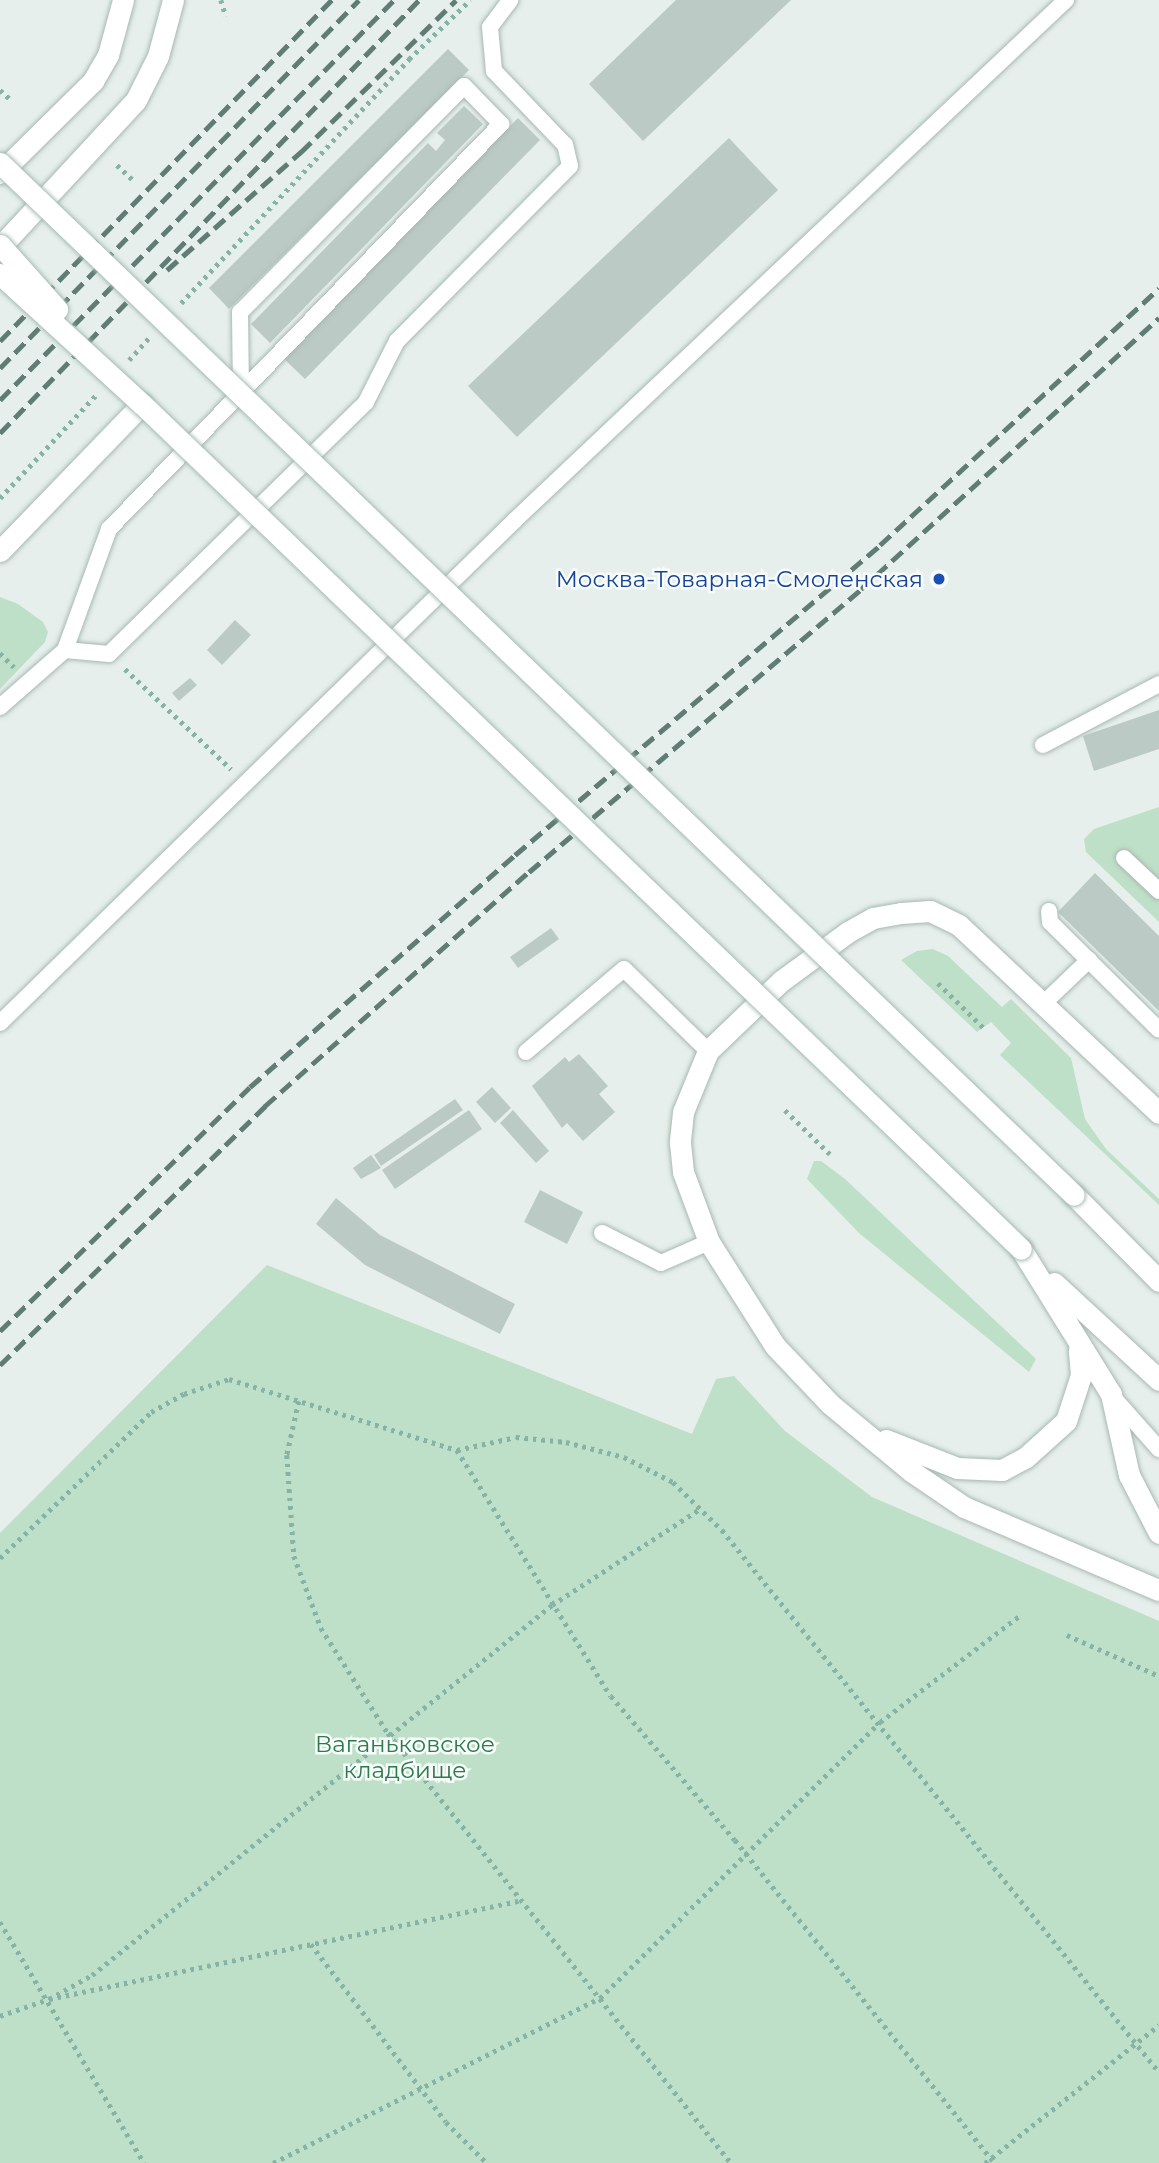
<!DOCTYPE html>
<html>
<head>
<meta charset="utf-8">
<style>
	body { margin:0 }
	#map { position:relative; width:1159px; height:2163px; overflow:hidden; background:#e6efeb; font-family:Montserrat,sans-serif }
	div>[style] { position:absolute }
	.green>* { inset:0; background:#bfe0c8 }
	.building>* { inset:0; background:#bbcac4 }
	.path>* { height:4.5px; margin-top:-2.25px; transform-origin:0; background:repeating-linear-gradient(90deg,#86b3a5 0 3.5px,transparent 0 8.5px) }
	.roads { filter:drop-shadow(0 0 2px #a8b8b2) drop-shadow(0 0 2px #a8b8b2) }
	.service>* { height:16px; margin:-8px; padding:0 8px; transform-origin:8px; border-radius:8px; background:#fff }
	.minor>* { height:21px; margin:-10.5px; padding:0 10.5px; transform-origin:10.5px; border-radius:10.5px; background:#fff }
	.secondary>* { height:21px; margin:-10.5px; padding:0 10.5px; transform-origin:10.5px; border-radius:10.5px; background:#fff }
	.rail>* { height:5px; margin-top:-2.5px; transform-origin:0; background:repeating-linear-gradient(90deg,#5f7d75 0 14px,transparent 0 21px) }
	.bridges { filter:drop-shadow(0 0 2px #a4bbb3) drop-shadow(0 0 2px #a4bbb3) }
	.secondary-bridge>* { height:21px; margin:-10.5px; padding:0 10.5px; transform-origin:10.5px; border-radius:10.5px; background:#fff }
	.dots>* { width:19px; height:19px; translate:-50% -50%; box-sizing:border-box; border:4px solid #f7fbf9; border-radius:50% }
	span { translate:-50% -50%; white-space:nowrap; text-align:center; line-height:1.15; -webkit-text-stroke:5px #f7fbf9; paint-order:stroke }
	.transit-label { font-size:23px; color:#164399 }
	.right { translate:-100% -50%; text-align:right }
	.park-label { font-size:23px; color:#2d7a4b }
</style>
</head>
<body>
<div id="map">
	<div class="green">
		<div style="clip-path:polygon(0 597px,18px 604px,43px 622px,48px 632px,45px 642px,0 689px)"></div>
		<div style="clip-path:polygon(1159px 807px,1159px 922px,1086px 852px,1084px 839px,1094px 829px)"></div>
		<div style="clip-path:polygon(933px 949px,948px 956px,1002px 1007px,1011px 999px,1071px 1058px,1085px 1119px,1106px 1149px,1159px 1199px,1159px 1205px,1000px 1055px,1011px 1043px,991px 1022px,977px 1032px,901px 960px,917px 951px)"></div>
		<div style="clip-path:polygon(814px 1161px,821px 1161px,845px 1179px,1036px 1359px,1029px 1372px,859px 1233px,807px 1179px)"></div>
		<div style="clip-path:polygon(267px 1265px,692px 1434px,716px 1379px,734px 1376px,785px 1431px,872px 1497px,1159px 1621px,1159px 2163px,0 2163px,0 1533px)"></div>
	</div>
	<div class="building">
		<div style="clip-path:polygon(676px 0,791px 0,643px 141px,589px 84px)"></div>
		<div style="clip-path:polygon(448px 49px,469px 70px,229px 309px,209px 288px)"></div>
		<div style="clip-path:polygon(464px 106px,483px 124px,270px 343px,251px 324px,428px 143px,436px 151px,445px 140px,437px 133px)"></div>
		<div style="clip-path:polygon(518px 118px,540px 140px,305px 379px,282px 357px)"></div>
		<div style="clip-path:polygon(729px 138px,778px 190px,517px 437px,468px 386px)"></div>
		<div style="clip-path:polygon(235px 620px,251px 635px,222px 665px,207px 650px)"></div>
		<div style="clip-path:polygon(190px 678px,197px 685px,179px 701px,172px 693px)"></div>
		<div style="clip-path:polygon(1159px 710px,1159px 749px,1094px 771px,1083px 736px)"></div>
		<div style="clip-path:polygon(1095px 873px,1159px 936px,1159px 1011px,1058px 912px)"></div>
		<div style="clip-path:polygon(551px 928px,559px 939px,518px 968px,510px 957px)"></div>
		<div style="clip-path:polygon(579px 1054px,608px 1086px,599px 1094px,615px 1112px,583px 1141px,567px 1123px,562px 1128px,532px 1086px,565px 1057px,569px 1062px)"></div>
		<div style="clip-path:polygon(492px 1087px,511px 1108px,495px 1123px,476px 1102px)"></div>
		<div style="clip-path:polygon(455px 1099px,463px 1110px,381px 1166px,374px 1155px)"></div>
		<div style="clip-path:polygon(469px 1110px,482px 1129px,395px 1189px,382px 1170px)"></div>
		<div style="clip-path:polygon(513px 1110px,549px 1151px,536px 1163px,500px 1123px)"></div>
		<div style="clip-path:polygon(371px 1155px,381px 1168px,361px 1179px,353px 1168px)"></div>
		<div style="clip-path:polygon(540px 1190px,583px 1212px,567px 1244px,524px 1222px)"></div>
		<div style="clip-path:polygon(336px 1198px,380px 1235px,515px 1304px,500px 1334px,365px 1265px,316px 1224px)"></div>
	</div>
	<div class="path">
		<div style="left:221px;top:0;width:17px;rotate:73deg"></div>
		<div style="left:0;top:90px;width:15px;rotate:42deg"></div>
		<div style="left:117px;top:165px;width:23px;rotate:43deg"></div>
		<div style="left:181px;top:303px;width:334px;rotate:-46.9deg"></div>
		<div style="left:409px;top:59px;width:85px;rotate:-44deg"></div>
		<div style="left:129px;top:360px;width:30px;rotate:-48deg"></div>
		<div style="left:0;top:498px;width:142px;rotate:-47deg"></div>
		<div style="left:0;top:653px;width:20px;rotate:45deg"></div>
		<div style="left:125px;top:669px;width:146px;rotate:43.3deg"></div>
		<div style="left:938px;top:983px;width:64px;rotate:44.4deg"></div>
		<div style="left:785px;top:1110px;width:63px;rotate:44.4deg"></div>
		<div style="left:299px;top:1401px;width:55px;rotate:102.5deg"></div>
		<div style="left:287px;top:1455px;width:101px;rotate:86deg"></div>
		<div style="left:294px;top:1556px;width:77px;rotate:69.4deg"></div>
		<div style="left:321px;top:1628px;width:125px;rotate:57.5deg"></div>
		<div style="left:388px;top:1733px;width:550px;rotate:51.42deg"></div>
		<div style="left:457px;top:1450px;width:290px;rotate:58deg"></div>
		<div style="left:611px;top:1696px;width:190px;rotate:49.3deg"></div>
		<div style="left:735px;top:1840px;width:415px;rotate:51.2deg"></div>
		<div style="left:0;top:1558px;width:210px;rotate:-44deg"></div>
		<div style="left:151px;top:1412px;width:38px;rotate:-29deg"></div>
		<div style="left:184px;top:1394px;width:47px;rotate:-18.4deg"></div>
		<div style="left:229px;top:1379px;width:239px;rotate:17.3deg"></div>
		<div style="left:457px;top:1450px;width:60px;rotate:-12.4deg"></div>
		<div style="left:516px;top:1437px;width:50px;rotate:5.7deg"></div>
		<div style="left:566px;top:1442px;width:60px;rotate:14.5deg"></div>
		<div style="left:624px;top:1457px;width:55px;rotate:27deg"></div>
		<div style="left:673px;top:1482px;width:69px;rotate:44.4deg"></div>
		<div style="left:722px;top:1530px;width:696px;rotate:51.12deg"></div>
		<div style="left:1067px;top:1635px;width:101px;rotate:24deg"></div>
		<div style="left:0;top:1922px;width:281px;rotate:59.1deg"></div>
		<div style="left:311px;top:1944px;width:223px;rotate:52.8deg"></div>
		<div style="left:446px;top:2122px;width:58px;rotate:45deg"></div>
		<div style="left:49px;top:1999px;width:49px;rotate:-29.2deg"></div>
		<div style="left:92px;top:1975px;width:590px;rotate:-38.81deg"></div>
		<div style="left:552px;top:1605px;width:176px;rotate:-33deg"></div>
		<div style="left:0;top:2016px;width:52px;rotate:-19.1deg"></div>
		<div style="left:49px;top:1999px;width:482px;rotate:-11.8deg"></div>
		<div style="left:273px;top:2163px;width:366px;rotate:-26.8deg"></div>
		<div style="left:600px;top:1998px;width:393px;rotate:-44.6deg"></div>
		<div style="left:880px;top:1722px;width:175px;rotate:-37.3deg"></div>
		<div style="left:985px;top:2163px;width:222px;rotate:-38.4deg"></div>
	</div>
	<div class="roads">
		<div class="service">
			<div style="left:65px;top:650px;width:129px;rotate:-70deg"></div>
			<div style="left:109px;top:529px;width:564px;rotate:-45.93deg"></div>
			<div style="left:501px;top:124px;width:53px;rotate:-134.2deg"></div>
			<div style="left:464px;top:86px;width:318px;rotate:134.7deg"></div>
			<div style="left:240px;top:312px;width:77px;rotate:89.3deg"></div>
			<div style="left:0;top:707px;width:86px;rotate:-41.2deg"></div>
			<div style="left:65px;top:650px;width:44px;rotate:5.2deg"></div>
			<div style="left:109px;top:654px;width:360px;rotate:-44.4deg"></div>
			<div style="left:366px;top:402px;width:68px;rotate:-63.1deg"></div>
			<div style="left:397px;top:341px;width:246px;rotate:-45.3deg"></div>
			<div style="left:570px;top:166px;width:22px;rotate:-103deg"></div>
			<div style="left:565px;top:145px;width:103px;rotate:-133.8deg"></div>
			<div style="left:494px;top:71px;width:44px;rotate:-95.2deg"></div>
			<div style="left:490px;top:27px;width:34px;rotate:-53deg"></div>
			<div style="left:1043px;top:745px;width:131px;rotate:-27.7deg"></div>
			<div style="left:1124px;top:858px;width:48px;rotate:43.3deg"></div>
			<div style="left:1049px;top:911px;width:11px;rotate:85deg"></div>
			<div style="left:1050px;top:922px;width:153px;rotate:44.7deg"></div>
			<div style="left:1045px;top:1002px;width:61px;rotate:-43.7deg"></div>
			<div style="left:0;top:1023px;width:720px;rotate:-44.32deg"></div>
			<div style="left:515px;top:520px;width:758px;rotate:-43.34deg"></div>
			<div style="left:526px;top:1052px;width:128px;rotate:-40.3deg"></div>
			<div style="left:624px;top:969px;width:117px;rotate:44.3deg"></div>
			<div style="left:602px;top:1233px;width:66px;rotate:27deg"></div>
			<div style="left:661px;top:1263px;width:52px;rotate:-23.6deg"></div>
			<div style="left:1112px;top:1396px;width:71px;rotate:48.4deg"></div>
		</div>
		<div class="minor">
			<div style="left:0;top:551px;width:204px;rotate:-46deg"></div>
		</div>
		<div class="secondary">
			<div style="left:0;top:173px;width:131px;rotate:-44.7deg"></div>
			<div style="left:93px;top:81px;width:30px;rotate:-60deg"></div>
			<div style="left:108px;top:55px;width:57px;rotate:-74.7deg"></div>
			<div style="left:0;top:247px;width:200px;rotate:-47.2deg"></div>
			<div style="left:136px;top:100px;width:49px;rotate:-63.4deg"></div>
			<div style="left:158px;top:56px;width:58px;rotate:-75deg"></div>
			<div style="left:1159px;top:1113px;width:274px;rotate:-136.8deg"></div>
			<div style="left:959px;top:925px;width:32px;rotate:-154deg"></div>
			<div style="left:930px;top:911px;width:29px;rotate:176deg"></div>
			<div style="left:901px;top:913px;width:28px;rotate:170deg"></div>
			<div style="left:873px;top:918px;width:29px;rotate:151deg"></div>
			<div style="left:848px;top:932px;width:83px;rotate:143.8deg"></div>
			<div style="left:781px;top:981px;width:101px;rotate:136.2deg"></div>
			<div style="left:708px;top:1051px;width:66px;rotate:112.3deg"></div>
			<div style="left:683px;top:1112px;width:31px;rotate:96deg"></div>
			<div style="left:680px;top:1143px;width:29px;rotate:84deg"></div>
			<div style="left:683px;top:1172px;width:75px;rotate:69.6deg"></div>
			<div style="left:709px;top:1242px;width:123px;rotate:57.6deg"></div>
			<div style="left:775px;top:1346px;width:80px;rotate:46.5deg"></div>
			<div style="left:830px;top:1404px;width:105px;rotate:39.6deg"></div>
			<div style="left:911px;top:1471px;width:64px;rotate:34.2deg"></div>
			<div style="left:964px;top:1507px;width:212px;rotate:23.1deg"></div>
			<div style="left:1074px;top:1195px;width:121px;rotate:45.3deg"></div>
			<div style="left:1021px;top:1249px;width:171px;rotate:58.2deg"></div>
			<div style="left:1111px;top:1394px;width:83px;rotate:77.5deg"></div>
			<div style="left:1129px;top:1475px;width:65px;rotate:62.7deg"></div>
			<div style="left:1054px;top:1283px;width:143px;rotate:42.7deg"></div>
			<div style="left:886px;top:1440px;width:76px;rotate:21.5deg"></div>
			<div style="left:957px;top:1468px;width:45px;rotate:2.5deg"></div>
			<div style="left:1002px;top:1470px;width:26px;rotate:-28deg"></div>
			<div style="left:1025px;top:1458px;width:55px;rotate:-42.1deg"></div>
			<div style="left:1066px;top:1421px;width:48px;rotate:-71.9deg"></div>
			<div style="left:1081px;top:1375px;width:25px;rotate:-95deg"></div>
		</div>
	</div>
	<div class="rail">
		<div style="left:167px;top:270px;width:179px;rotate:-41.4deg"></div>
		<div style="left:301px;top:152px;width:217px;rotate:-44.4deg"></div>
		<div style="left:0;top:341px;width:476px;rotate:-45.8deg"></div>
		<div style="left:0;top:368px;width:514px;rotate:-45.71deg"></div>
		<div style="left:0;top:400px;width:561px;rotate:-45.43deg"></div>
		<div style="left:0;top:433px;width:603px;rotate:-45.94deg"></div>
		<div style="left:0;top:1331px;width:349px;rotate:-44.3deg"></div>
		<div style="left:250px;top:1087px;width:352px;rotate:-41.2deg"></div>
		<div style="left:515px;top:855px;width:479px;rotate:-40.3deg"></div>
		<div style="left:880px;top:545px;width:379px;rotate:-42.6deg"></div>
		<div style="left:0;top:1365px;width:371px;rotate:-44.3deg"></div>
		<div style="left:265px;top:1106px;width:353px;rotate:-41.6deg"></div>
		<div style="left:529px;top:872px;width:436px;rotate:-40.4deg"></div>
		<div style="left:861px;top:589px;width:403px;rotate:-42.3deg"></div>
	</div>
	<div class="bridges">
		<div class="secondary-bridge">
			<div style="left:0;top:163px;width:1489px;rotate:43.86deg"></div>
			<div style="left:0;top:245px;width:86px;rotate:48.3deg"></div>
			<div style="left:0;top:274px;width:193px;rotate:42.5deg"></div>
			<div style="left:142px;top:404px;width:1219px;rotate:43.87deg"></div>
		</div>
	</div>
	<div class="dots">
		<div style="left:939px;top:579px;background:#1a4fb4"></div>
	</div>
	<div class="transit-label">
		<span class="right" style="left:923px;top:579px">Москва-Товарная-Смоленская</span>
	</div>
	<div class="park-label">
		<span style="left:405px;top:1757px">Ваганьковское<br>кладбище</span>
	</div>
</div>
</body>
</html>
